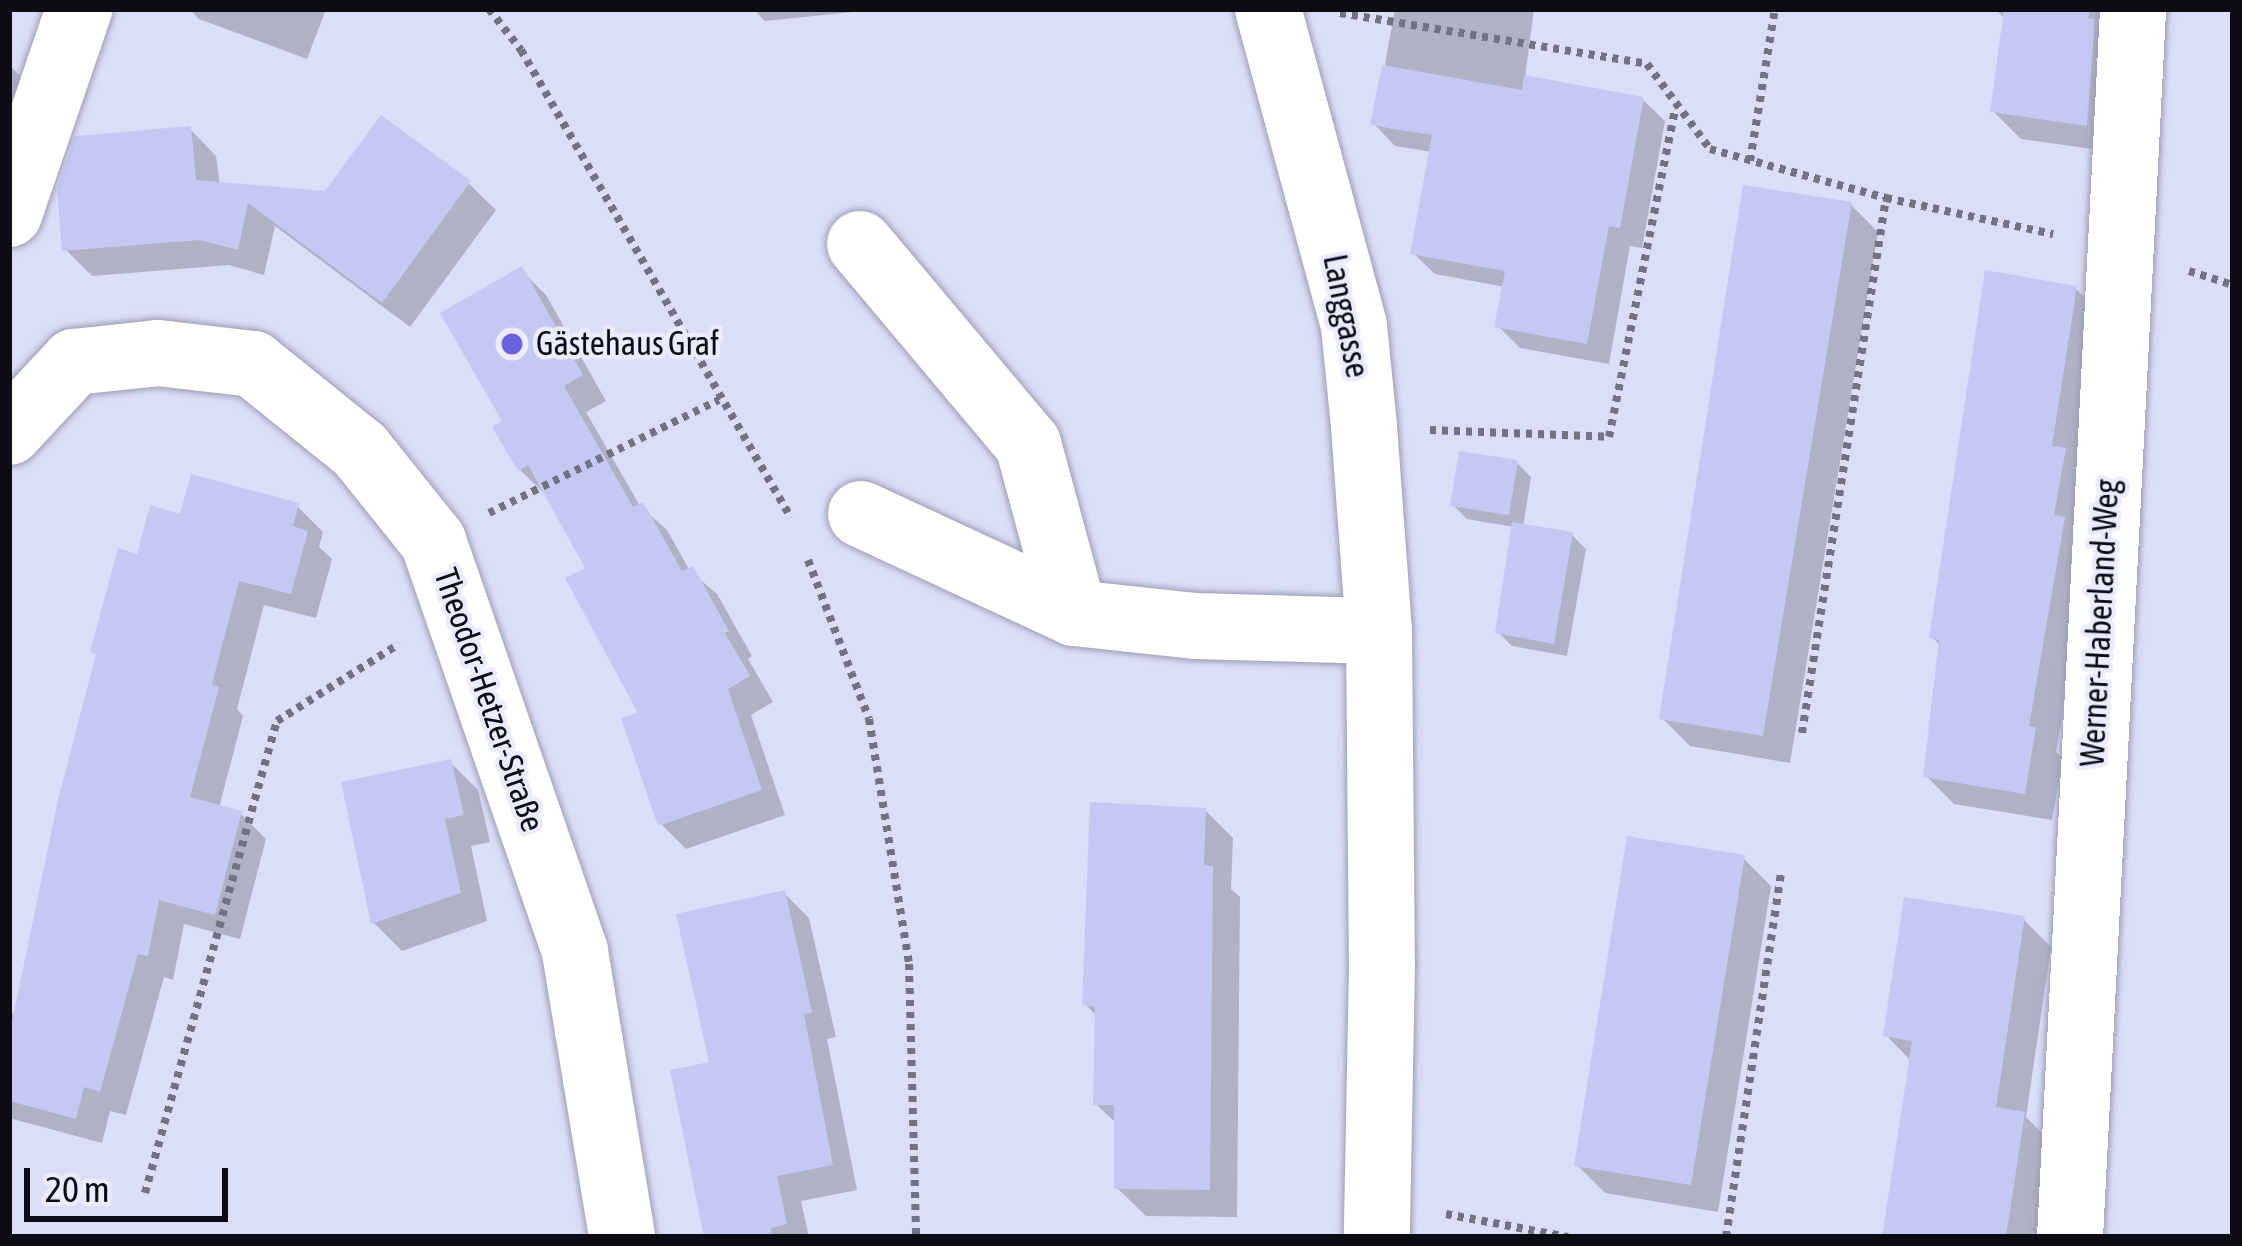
<!DOCTYPE html>
<html>
<head>
<meta charset="utf-8">
<style>
	body { margin:0 }
	#map { position:relative; width:2242px; height:1246px; overflow:hidden; background:#dbdef7; font-family:"Asap Condensed",sans-serif }
	div>[style] { position:absolute }
	.shadow>* { inset:0; background:#0003 }
	.building>* { inset:0; background:#c4c9f4 }
	.path>* { height:8px; margin-top:-4px; transform-origin:0; background:repeating-linear-gradient(90deg,#717383 0 6px,transparent 0 12px) }
	.roads { filter:drop-shadow(0 0 3px #9b9eb5) drop-shadow(0 0 3px #9b9eb5) }
	.minor>* { height:66px; margin:-33px; padding:0 33px; transform-origin:33px; border-radius:33px; background:#fff }
	.dots>* { width:33px; height:33px; translate:-50% -50%; box-sizing:border-box; border:6px solid #eaecfb; border-radius:50% }
	span { translate:-50% -50%; white-space:nowrap; text-align:center; line-height:1.15; -webkit-text-stroke:9px #eaecfb; paint-order:stroke }
	.street-label { font-size:33px; color:#0b0c14 }
	.poi-label { font-size:33px; color:#0b0c14 }
	.left { translate:0 -50%; text-align:left }
	.frame { position:absolute; inset:0; border:12px solid #0b0c14; pointer-events:none }
	.scale { position:absolute; left:24px; top:1168px; width:204px; height:54px; box-sizing:border-box; border:6px solid #0b0c14; border-top:0; padding-left:15px; font-size:36px; line-height:42px; white-space:nowrap; color:#0b0c14; -webkit-text-stroke:9px #eaecfb; paint-order:stroke }
</style>
</head>
<body>
<div id="map">
	<div class="shadow">
		<div style="clip-path:polygon(189px 9px,326px 9px,307px 59px,199px 19px)"></div>
		<div style="clip-path:polygon(753px 9px,882px 9px,765px 21px)"></div>
		<div style="clip-path:polygon(1395px 9px,1534px 9px,1525px 78px,1643px 100px,1665px 121px,1642px 248px,1630px 246px,1609px 364px,1520px 348px,1498px 326px,1505px 287px,1435px 274px,1413px 253px,1432px 152px,1395px 146px,1374px 124px)"></div>
		<div style="clip-path:polygon(1995px 9px,2121px 9px,2114px 152px,2021px 139px,1993px 111px,2006px 20px)"></div>
		<div style="clip-path:polygon(9px 65px,26px 82px,9px 145px)"></div>
		<div style="clip-path:polygon(190px 129px,216px 156px,220px 185px,326px 194px,469px 184px,496px 210px,410px 327px,275px 226px,264px 275px,229px 265px,92px 276px,65px 249px)"></div>
		<div style="clip-path:polygon(1850px 204px,1878px 232px,1790px 763px,1690px 746px,1662px 718px)"></div>
		<div style="clip-path:polygon(521px 270px,546px 295px,606px 401px,586px 412px,640px 506px,667px 530px,690px 571px,717px 594px,752px 656px,748px 659px,773px 702px,751px 715px,785px 815px,686px 849px,661px 824px,642px 714px,589px 569px,545px 494px,520px 470px,506px 422px)"></div>
		<div style="clip-path:polygon(2076px 289px,2104px 317px,2091px 548px,2056px 752px,2063px 758px,2052px 820px,1954px 804px,1926px 776px,1941px 646px,1932px 637px)"></div>
		<div style="clip-path:polygon(1517px 463px,1531px 477px,1523px 527px,1572px 535px,1586px 549px,1567px 656px,1512px 646px,1498px 632px,1514px 527px,1467px 519px,1453px 505px)"></div>
		<div style="clip-path:polygon(297px 506px,323px 532px,319px 547px,332px 559px,316px 618px,264px 605px,237px 709px,243px 716px,219px 808px,241px 814px,266px 839px,240px 939px,184px 924px,173px 980px,164px 977px,126px 1115px,110px 1111px,102px 1143px,9px 1118px,9px 1012px,17px 1014px,139px 557px,182px 517px)"></div>
		<div style="clip-path:polygon(450px 762px,478px 790px,490px 842px,471px 846px,487px 921px,402px 951px,374px 923px)"></div>
		<div style="clip-path:polygon(1205px 810px,1233px 838px,1231px 889px,1240px 897px,1237px 1217px,1146px 1216px,1117px 1188px,1117px 1124px,1096px 1104px,1098px 1017px,1085px 1004px)"></div>
		<div style="clip-path:polygon(1743px 858px,1771px 886px,1718px 1212px,1605px 1193px,1577px 1165px)"></div>
		<div style="clip-path:polygon(784px 893px,809px 918px,836px 1037px,827px 1039px,857px 1190px,801px 1201px,809px 1237px,707px 1237px,712px 1064px)"></div>
		<div style="clip-path:polygon(2023px 919px,2051px 947px,2026px 1117px,2052px 1143px,2038px 1237px,1891px 1237px,1912px 1062px,1886px 1035px)"></div>
	</div>
	<div class="building">
		<div style="clip-path:polygon(2004px 9px,2090px 9px,2088px 18px,2095px 19px,2087px 126px,1990px 112px)"></div>
		<div style="clip-path:polygon(1382px 65px,1522px 90px,1524px 75px,1644px 97px,1620px 228px,1609px 226px,1587px 344px,1494px 327px,1505px 271px,1410px 254px,1432px 135px,1370px 125px)"></div>
		<div style="clip-path:polygon(381px 115px,471px 181px,382px 303px,248px 203px,238px 250px,200px 240px,62px 251px,57px 190px,75px 136px,191px 126px,196px 180px,325px 191px)"></div>
		<div style="clip-path:polygon(1743px 185px,1852px 202px,1763px 736px,1659px 719px)"></div>
		<div style="clip-path:polygon(522px 266px,583px 375px,564px 386px,633px 507px,643px 502px,682px 571px,693px 566px,729px 631px,725px 633px,750px 676px,728px 689px,762px 790px,658px 826px,621px 718px,638px 713px,565px 578px,585px 568px,528px 465px,518px 471px,492px 427px,502px 421px,440px 313px)"></div>
		<div style="clip-path:polygon(1985px 270px,2077px 286px,2052px 446px,2066px 448px,2054px 515px,2065px 517px,2029px 726px,2036px 727px,2025px 794px,1923px 777px,1939px 640px,1929px 638px)"></div>
		<div style="clip-path:polygon(1459px 451px,1518px 460px,1509px 515px,1450px 506px)"></div>
		<div style="clip-path:polygon(191px 474px,299px 503px,293px 526px,308px 531px,291px 594px,239px 581px,212px 684px,219px 687px,190px 797px,242px 811px,215px 915px,159px 900px,148px 956px,138px 954px,100px 1092px,84px 1087px,76px 1119px,9px 1101px,9px 1036px,58px 800px,96px 654px,90px 652px,118px 548px,137px 554px,150px 505px,180px 514px)"></div>
		<div style="clip-path:polygon(1512px 522px,1573px 532px,1554px 644px,1495px 633px)"></div>
		<div style="clip-path:polygon(451px 759px,464px 815px,445px 819px,461px 893px,371px 924px,341px 782px)"></div>
		<div style="clip-path:polygon(1090px 802px,1206px 808px,1204px 865px,1213px 866px,1210px 1190px,1114px 1189px,1114px 1105px,1093px 1105px,1095px 1007px,1082px 1005px)"></div>
		<div style="clip-path:polygon(1627px 836px,1745px 855px,1691px 1185px,1574px 1166px)"></div>
		<div style="clip-path:polygon(785px 890px,812px 1012px,804px 1014px,833px 1165px,777px 1176px,787px 1224px,771px 1228px,772px 1237px,704px 1237px,670px 1070px,709px 1062px,676px 914px)"></div>
		<div style="clip-path:polygon(1904px 897px,2025px 916px,1996px 1107px,2025px 1112px,2006px 1237px,1882px 1237px,1912px 1041px,1883px 1036px)"></div>
	</div>
	<div class="path">
		<div style="left:489px;top:9px;width:52px;rotate:52deg"></div>
		<div style="left:521px;top:50px;width:540px;rotate:60.02deg"></div>
		<div style="left:1340px;top:13px;width:311px;rotate:9.4deg"></div>
		<div style="left:1647px;top:64px;width:106px;rotate:53.5deg"></div>
		<div style="left:1710px;top:149px;width:183px;rotate:15.6deg"></div>
		<div style="left:1886px;top:198px;width:171px;rotate:12.2deg"></div>
		<div style="left:1750px;top:161px;width:154px;rotate:-80.7deg"></div>
		<div style="left:2189px;top:271px;width:46px;rotate:17.7deg"></div>
		<div style="left:1430px;top:430px;width:179px;rotate:2.2deg"></div>
		<div style="left:1609px;top:437px;width:334px;rotate:-78.6deg"></div>
		<div style="left:489px;top:513px;width:256px;rotate:-26.2deg"></div>
		<div style="left:808px;top:560px;width:170px;rotate:69deg"></div>
		<div style="left:869px;top:719px;width:248px;rotate:80.7deg"></div>
		<div style="left:909px;top:964px;width:273px;rotate:88.5deg"></div>
		<div style="left:1802px;top:733px;width:542px;rotate:-81.08deg"></div>
		<div style="left:145px;top:1193px;width:490px;rotate:-74.4deg"></div>
		<div style="left:277px;top:721px;width:144px;rotate:-32.3deg"></div>
		<div style="left:1446px;top:1214px;width:124px;rotate:10.7deg"></div>
		<div style="left:1726px;top:1237px;width:367px;rotate:-81.4deg"></div>
	</div>
	<div class="roads">
		<div class="minor">
			<div style="left:1268px;top:9px;width:328px;rotate:74.8deg"></div>
			<div style="left:1354px;top:326px;width:101px;rotate:84.3deg"></div>
			<div style="left:1364px;top:427px;width:205px;rotate:85.8deg"></div>
			<div style="left:1379px;top:631px;width:334px;rotate:89.5deg"></div>
			<div style="left:1382px;top:965px;width:272px;rotate:91.1deg"></div>
			<div style="left:9px;top:214px;width:217px;rotate:-71.1deg"></div>
			<div style="left:860px;top:244px;width:261px;rotate:50deg"></div>
			<div style="left:1028px;top:444px;width:175px;rotate:74.8deg"></div>
			<div style="left:9px;top:432px;width:96px;rotate:-47.1deg"></div>
			<div style="left:74px;top:362px;width:84px;rotate:-6.1deg"></div>
			<div style="left:158px;top:353px;width:96px;rotate:6.6deg"></div>
			<div style="left:253px;top:364px;width:137px;rotate:38.8deg"></div>
			<div style="left:360px;top:450px;width:117px;rotate:51.3deg"></div>
			<div style="left:433px;top:541px;width:435px;rotate:70.9deg"></div>
			<div style="left:575px;top:952px;width:289px;rotate:80.6deg"></div>
			<div style="left:861px;top:514px;width:235px;rotate:24.9deg"></div>
			<div style="left:1074px;top:613px;width:122px;rotate:6.1deg"></div>
			<div style="left:1195px;top:626px;width:184px;rotate:1.6deg"></div>
			<div style="left:2070px;top:1237px;width:1230px;rotate:-87.06deg"></div>
		</div>
	</div>
	<div class="dots">
		<div style="left:512px;top:344px;background:#6663dc"></div>
	</div>
	<div class="street-label">
		<span style="left:1346px;top:316px;rotate:79deg">Langgasse</span>
		<span style="left:2100px;top:623px;rotate:-87deg">Werner-Haberland-Weg</span>
		<span style="left:489px;top:700px;rotate:71deg">Theodor-Hetzer-Straße</span>
	</div>
	<div class="poi-label">
		<span class="left" style="left:536px;top:344px">Gästehaus Graf</span>
	</div>
	<div class="frame"></div>
	<div class="scale">20 m</div>
</div>
</body>
</html>
